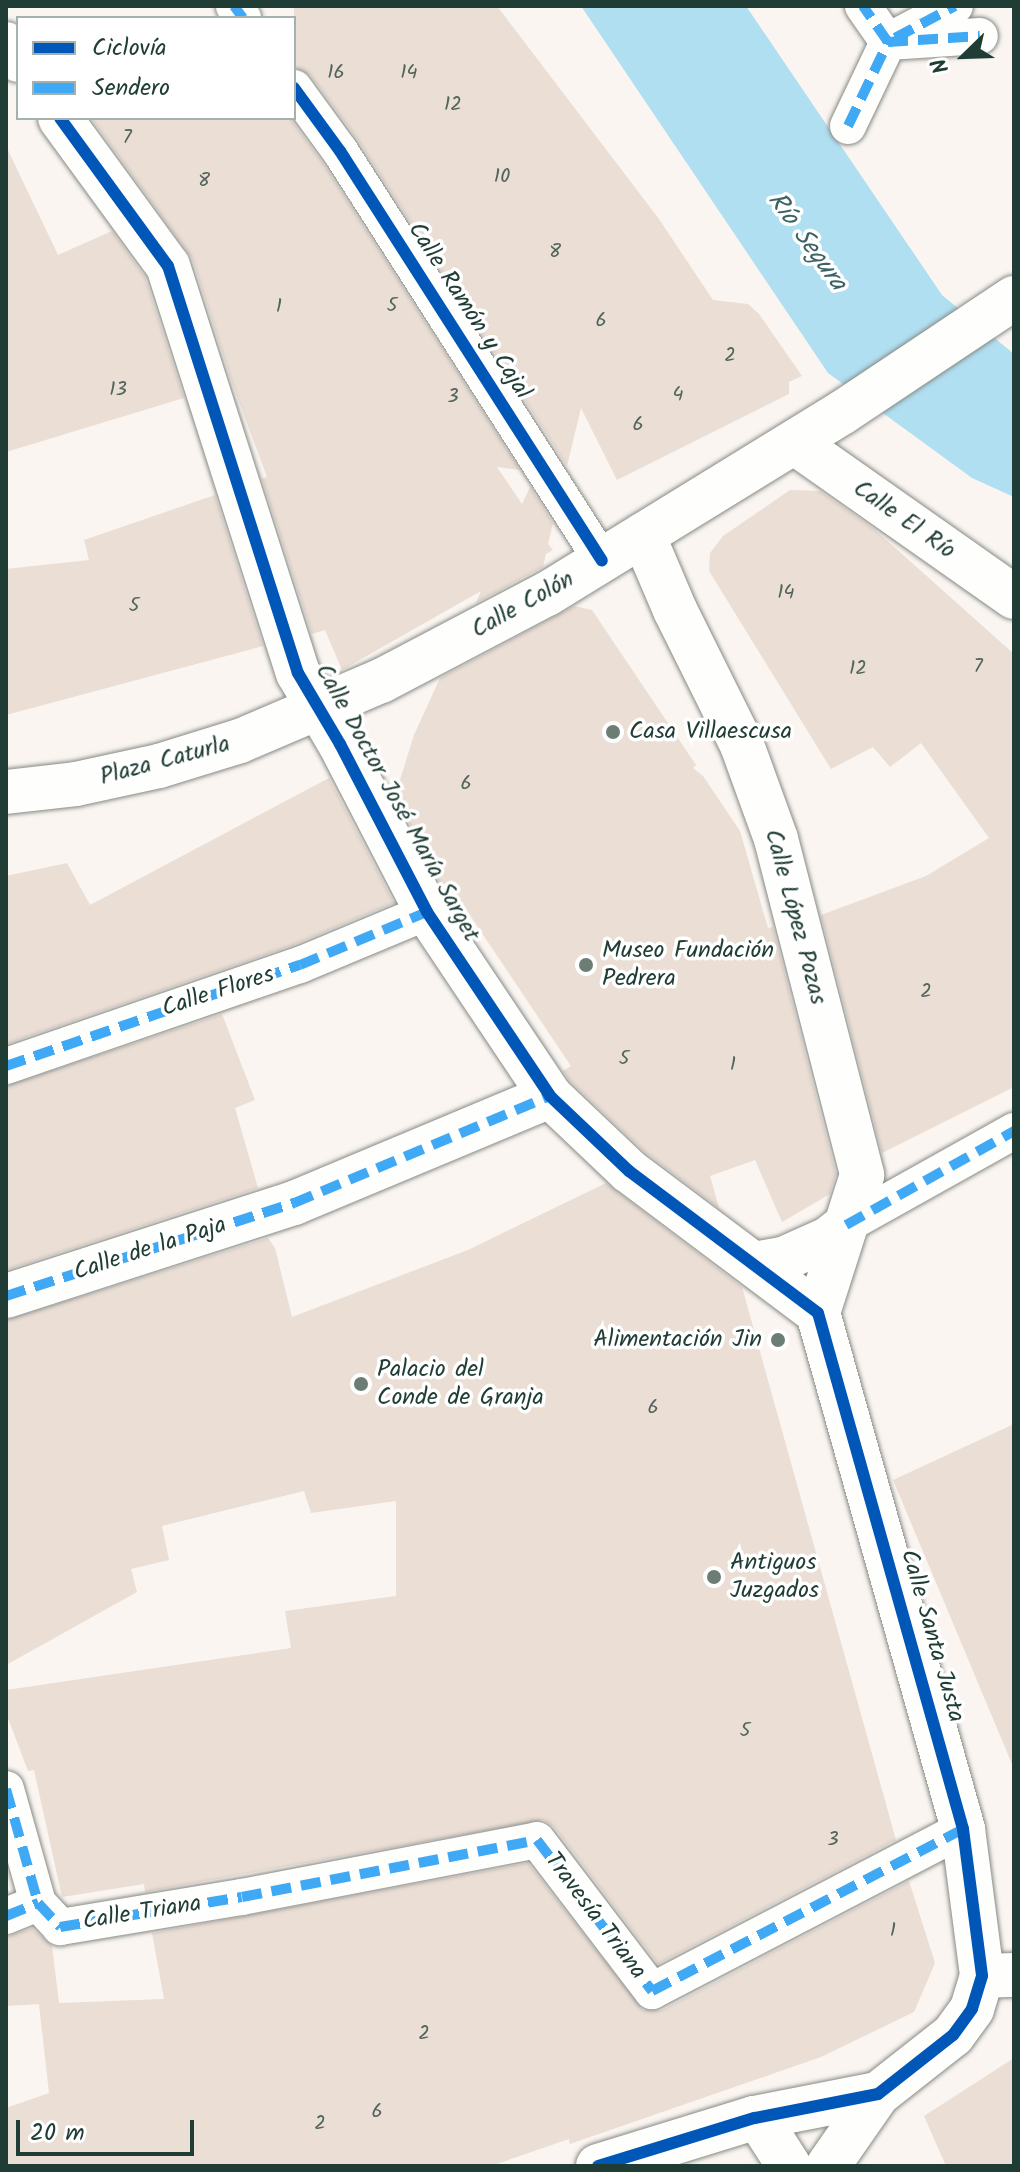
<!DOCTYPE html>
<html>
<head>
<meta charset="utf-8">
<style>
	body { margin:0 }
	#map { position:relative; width:1020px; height:2172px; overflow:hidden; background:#faf5f0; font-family:Kalam,sans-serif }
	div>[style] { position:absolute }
	.water>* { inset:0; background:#b0dff1 }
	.building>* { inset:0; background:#eaded5 }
	.roads { filter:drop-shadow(0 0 2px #878a86) drop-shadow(0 0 2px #878a86) }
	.pedestrian>* { height:36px; margin:-18px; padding:0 18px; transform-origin:18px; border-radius:18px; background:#fefefd }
	.minor>* { height:44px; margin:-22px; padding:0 22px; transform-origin:22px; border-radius:22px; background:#fefefd }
	.tertiary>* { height:44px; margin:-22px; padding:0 22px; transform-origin:22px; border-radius:22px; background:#fefefd }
	.quiet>* { height:10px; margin-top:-5px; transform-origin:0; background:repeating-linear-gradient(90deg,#3fa9f5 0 20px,transparent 0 30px) }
	.cycleway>* { height:12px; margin:-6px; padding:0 6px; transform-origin:6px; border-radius:6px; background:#0057b8 }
	.dots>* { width:22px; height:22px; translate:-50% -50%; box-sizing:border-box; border:4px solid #fff; border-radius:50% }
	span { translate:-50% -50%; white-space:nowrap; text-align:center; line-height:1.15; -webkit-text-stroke:7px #fff; paint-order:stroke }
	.number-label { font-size:20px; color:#52655c }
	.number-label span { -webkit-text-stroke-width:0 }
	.street-label { font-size:24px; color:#1f3d34 }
	.poi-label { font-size:24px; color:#1f3d34 }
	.left { translate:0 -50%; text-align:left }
	.right { translate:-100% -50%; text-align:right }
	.water-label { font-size:26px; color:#3b6363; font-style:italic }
	.frame { position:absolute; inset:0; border:8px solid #1f3d34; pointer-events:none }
	.legend { position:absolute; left:16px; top:16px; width:280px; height:104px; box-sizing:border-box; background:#fff; border:2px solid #a5b1ae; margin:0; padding:10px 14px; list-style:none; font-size:24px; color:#1f3d34 }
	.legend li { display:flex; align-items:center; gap:16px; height:40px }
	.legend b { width:40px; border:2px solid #a5b1ae }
	.north { position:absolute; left:924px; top:16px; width:80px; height:80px; -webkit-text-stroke:6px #fff; paint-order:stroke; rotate:247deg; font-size:22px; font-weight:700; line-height:32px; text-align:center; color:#1f3d34 }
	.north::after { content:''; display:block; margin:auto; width:28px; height:36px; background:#1f3d34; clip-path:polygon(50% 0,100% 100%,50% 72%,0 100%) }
	.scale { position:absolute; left:16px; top:2120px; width:178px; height:36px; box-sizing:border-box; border:4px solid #1f3d34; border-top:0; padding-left:10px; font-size:24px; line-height:28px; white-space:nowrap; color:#1f3d34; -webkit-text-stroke:6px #fff; paint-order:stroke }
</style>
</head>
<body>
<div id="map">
	<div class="water">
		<div style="clip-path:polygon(581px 6px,746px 6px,942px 295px,1014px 354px,1014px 497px,972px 478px,828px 373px)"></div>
	</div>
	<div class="building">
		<div style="clip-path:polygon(294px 6px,497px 6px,659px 219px,713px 300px,748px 304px,759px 314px,802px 376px,789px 382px,789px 394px,617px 480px,581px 408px,567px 466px,358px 140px,311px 76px,294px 67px)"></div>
		<div style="clip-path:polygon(91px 118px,290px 118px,323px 163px,520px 470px,497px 467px,522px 504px,530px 487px,553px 523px,548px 544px,553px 550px,546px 554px,543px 567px,476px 603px,481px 591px,342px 670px,325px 630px,312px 634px,262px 479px,267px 477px,232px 383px,192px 258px)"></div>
		<div style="clip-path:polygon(6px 146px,58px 255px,112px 231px,145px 277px,184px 398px,6px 452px)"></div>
		<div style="clip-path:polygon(790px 490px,820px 491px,874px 529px,1014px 654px,1014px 1087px,882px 1153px,821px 915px,926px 876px,989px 838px,921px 743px,890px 767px,873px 747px,831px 769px,709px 571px,710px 553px,723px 536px)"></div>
		<div style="clip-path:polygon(215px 495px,263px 646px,6px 715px,6px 569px,89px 560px,84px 540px)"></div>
		<div style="clip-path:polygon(574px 606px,592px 610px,696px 765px,693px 768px,703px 776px,740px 831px,768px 928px,773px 927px,836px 1174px,830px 1194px,782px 1222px,755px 1160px,710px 1176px,719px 1208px,645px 1152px,569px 1080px,563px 1071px,571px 1066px,453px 890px,445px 893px,395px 796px,414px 735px,440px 678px)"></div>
		<div style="clip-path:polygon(329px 778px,394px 903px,293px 945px,6px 1044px,6px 876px,67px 863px,90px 905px)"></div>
		<div style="clip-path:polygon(222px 1014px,255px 1100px,235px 1108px,258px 1188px,6px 1270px,6px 1086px)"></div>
		<div style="clip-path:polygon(606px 1183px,742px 1287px,896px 1840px,658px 1964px,554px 1827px,544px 1820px,145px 1892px,144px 1884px,62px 1897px,34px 1770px,28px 1771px,6px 1713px,6px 1690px,291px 1648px,285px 1611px,396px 1596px,396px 1501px,311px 1513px,304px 1491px,162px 1526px,169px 1560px,131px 1569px,137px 1592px,6px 1665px,6px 1320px,268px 1238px,275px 1248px,292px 1317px,468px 1250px)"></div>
		<div style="clip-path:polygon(1014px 1424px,1014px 1764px,1012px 1764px,893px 1480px)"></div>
		<div style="clip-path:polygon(528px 1863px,643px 2010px,662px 2010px,909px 1881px,935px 1963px,914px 2012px,821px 2057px,570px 2144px,569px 2139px,491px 2166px,6px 2166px,6px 2108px,49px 2093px,39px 2004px,59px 2003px,6px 2006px,6px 1937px,32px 1928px,52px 1946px,59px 2003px,164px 1999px,152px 1933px)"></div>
		<div style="clip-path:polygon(1014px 2058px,1014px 2166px,946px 2166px,924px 2116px)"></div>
	</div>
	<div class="roads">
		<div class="pedestrian">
			<div style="left:234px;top:6px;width:15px;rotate:53deg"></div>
			<div style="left:900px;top:35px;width:62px;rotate:-27.8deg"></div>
			<div style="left:888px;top:42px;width:92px;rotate:-3.7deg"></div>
			<div style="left:294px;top:88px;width:78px;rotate:53.9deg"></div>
			<div style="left:340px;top:151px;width:486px;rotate:57.4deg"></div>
			<div style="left:848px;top:126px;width:93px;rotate:-64.5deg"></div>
			<div style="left:888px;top:42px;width:44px;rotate:-124.8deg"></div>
			<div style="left:6px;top:1066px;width:311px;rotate:-19deg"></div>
			<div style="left:300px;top:965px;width:138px;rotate:-22.7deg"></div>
			<div style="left:846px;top:1225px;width:193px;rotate:-29.2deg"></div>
			<div style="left:6px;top:1789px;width:118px;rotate:74.3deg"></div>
			<div style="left:6px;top:1916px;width:35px;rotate:-22deg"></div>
			<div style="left:38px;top:1903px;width:33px;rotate:47deg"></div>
			<div style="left:60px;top:1927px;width:184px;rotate:-9.4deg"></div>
			<div style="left:242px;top:1897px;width:300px;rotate:-10.9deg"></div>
			<div style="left:537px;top:1840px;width:190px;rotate:52.7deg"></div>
			<div style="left:652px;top:1991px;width:351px;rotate:-27.5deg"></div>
		</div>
		<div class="minor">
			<div style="left:6px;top:44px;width:20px;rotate:53deg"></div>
			<div style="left:60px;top:118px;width:183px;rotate:53.9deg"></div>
			<div style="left:168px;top:266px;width:427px;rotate:72.3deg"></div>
			<div style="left:298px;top:673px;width:82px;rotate:59.4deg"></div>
			<div style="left:340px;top:744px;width:189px;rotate:62.6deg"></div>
			<div style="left:427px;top:912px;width:221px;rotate:56.2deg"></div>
			<div style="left:550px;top:1096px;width:109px;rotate:43.5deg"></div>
			<div style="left:629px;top:1171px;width:236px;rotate:36.9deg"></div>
			<div style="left:795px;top:443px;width:268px;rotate:35.1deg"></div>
			<div style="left:6px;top:792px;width:70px;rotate:-6.5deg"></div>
			<div style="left:76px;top:784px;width:85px;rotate:-12.2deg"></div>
			<div style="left:159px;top:766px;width:85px;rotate:-17.2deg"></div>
			<div style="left:240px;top:741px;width:153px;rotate:-23.1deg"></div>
			<div style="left:381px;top:681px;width:187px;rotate:-27.7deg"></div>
			<div style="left:547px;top:594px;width:347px;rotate:-31.6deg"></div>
			<div style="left:754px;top:1264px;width:29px;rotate:-10deg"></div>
			<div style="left:783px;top:1259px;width:49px;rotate:-24deg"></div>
			<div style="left:828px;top:1239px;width:23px;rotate:-38deg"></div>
			<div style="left:6px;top:1296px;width:303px;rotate:-17.9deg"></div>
			<div style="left:294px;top:1203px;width:277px;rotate:-22.7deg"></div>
			<div style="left:982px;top:1976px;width:32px;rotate:-2deg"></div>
			<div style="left:754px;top:2118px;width:13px;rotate:42deg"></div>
			<div style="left:764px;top:2127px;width:46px;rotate:57.3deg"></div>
			<div style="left:598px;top:2166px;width:163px;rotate:-17.1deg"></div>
			<div style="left:754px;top:2118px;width:126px;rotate:-11deg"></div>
		</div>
		<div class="tertiary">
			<div style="left:843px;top:412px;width:206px;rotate:-33.7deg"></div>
			<div style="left:643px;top:535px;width:82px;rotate:66.9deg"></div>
			<div style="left:675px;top:610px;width:151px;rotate:63.6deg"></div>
			<div style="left:742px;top:745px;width:100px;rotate:70.1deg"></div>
			<div style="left:776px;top:839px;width:347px;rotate:75.6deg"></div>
			<div style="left:862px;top:1175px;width:145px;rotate:107.7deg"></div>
			<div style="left:818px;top:1313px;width:536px;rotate:74.3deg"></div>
			<div style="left:963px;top:1829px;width:148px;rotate:82.6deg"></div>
			<div style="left:982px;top:1976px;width:34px;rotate:107deg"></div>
			<div style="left:972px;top:2009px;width:32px;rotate:126deg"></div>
			<div style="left:953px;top:2035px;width:95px;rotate:141.8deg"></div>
			<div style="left:878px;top:2094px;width:88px;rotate:124.8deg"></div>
		</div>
	</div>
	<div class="quiet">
		<div style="left:234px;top:6px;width:15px;rotate:53deg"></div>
		<div style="left:895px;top:38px;width:68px;rotate:-28.1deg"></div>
		<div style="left:888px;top:42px;width:92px;rotate:-3.7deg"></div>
		<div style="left:848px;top:126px;width:93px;rotate:-64.5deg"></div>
		<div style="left:888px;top:42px;width:44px;rotate:-124.8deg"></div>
		<div style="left:6px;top:1066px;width:311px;rotate:-19deg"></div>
		<div style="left:300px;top:965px;width:138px;rotate:-22.7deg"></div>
		<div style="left:846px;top:1225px;width:193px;rotate:-29.2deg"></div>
		<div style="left:6px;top:1296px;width:303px;rotate:-17.9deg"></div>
		<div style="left:294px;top:1203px;width:277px;rotate:-22.7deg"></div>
		<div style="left:6px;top:1789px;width:118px;rotate:74.3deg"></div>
		<div style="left:6px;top:1916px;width:35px;rotate:-22deg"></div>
		<div style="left:38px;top:1903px;width:33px;rotate:47deg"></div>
		<div style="left:60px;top:1927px;width:184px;rotate:-9.4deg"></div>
		<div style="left:242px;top:1897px;width:300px;rotate:-10.9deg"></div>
		<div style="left:537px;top:1840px;width:190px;rotate:52.7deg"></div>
		<div style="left:652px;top:1991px;width:351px;rotate:-27.5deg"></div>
	</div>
	<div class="cycleway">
		<div style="left:294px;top:88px;width:78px;rotate:53.9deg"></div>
		<div style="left:340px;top:151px;width:486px;rotate:57.4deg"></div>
		<div style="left:60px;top:118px;width:183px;rotate:53.9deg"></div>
		<div style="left:168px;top:266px;width:427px;rotate:72.3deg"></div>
		<div style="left:298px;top:673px;width:82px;rotate:59.4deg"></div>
		<div style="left:340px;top:744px;width:189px;rotate:62.6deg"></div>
		<div style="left:427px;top:912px;width:221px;rotate:56.2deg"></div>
		<div style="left:550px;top:1096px;width:109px;rotate:43.5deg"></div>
		<div style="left:629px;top:1171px;width:236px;rotate:36.9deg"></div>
		<div style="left:818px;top:1313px;width:536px;rotate:74.3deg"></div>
		<div style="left:963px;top:1829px;width:148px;rotate:82.6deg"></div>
		<div style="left:982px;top:1976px;width:34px;rotate:107deg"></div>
		<div style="left:972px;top:2009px;width:32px;rotate:126deg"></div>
		<div style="left:953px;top:2035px;width:95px;rotate:141.8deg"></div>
		<div style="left:878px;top:2094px;width:126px;rotate:169deg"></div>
		<div style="left:754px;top:2118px;width:163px;rotate:162.9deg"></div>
	</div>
	<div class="dots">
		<div style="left:613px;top:732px;background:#6c7d76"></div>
		<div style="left:586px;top:965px;background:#6c7d76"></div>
		<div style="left:778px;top:1340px;background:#6c7d76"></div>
		<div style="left:361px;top:1384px;background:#6c7d76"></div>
		<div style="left:714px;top:1577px;background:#6c7d76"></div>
	</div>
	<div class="number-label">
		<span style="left:336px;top:73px">16</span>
		<span style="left:409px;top:73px">14</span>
		<span style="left:453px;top:105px">12</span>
		<span style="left:127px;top:138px">7</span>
		<span style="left:502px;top:177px">10</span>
		<span style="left:204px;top:181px">8</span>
		<span style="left:555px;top:252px">8</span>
		<span style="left:392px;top:306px">5</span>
		<span style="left:279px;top:307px">1</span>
		<span style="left:601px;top:321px">6</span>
		<span style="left:730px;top:356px">2</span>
		<span style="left:118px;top:390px">13</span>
		<span style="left:678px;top:395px">4</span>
		<span style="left:453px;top:397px">3</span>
		<span style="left:638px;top:425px">6</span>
		<span style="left:786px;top:593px">14</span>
		<span style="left:134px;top:606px">5</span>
		<span style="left:978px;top:667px">7</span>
		<span style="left:858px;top:669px">12</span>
		<span style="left:466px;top:784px">6</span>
		<span style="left:926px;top:992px">2</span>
		<span style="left:624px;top:1059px">5</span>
		<span style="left:733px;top:1065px">1</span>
		<span style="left:653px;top:1408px">6</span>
		<span style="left:745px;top:1731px">5</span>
		<span style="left:833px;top:1840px">3</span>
		<span style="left:893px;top:1931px">1</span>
		<span style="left:424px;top:2034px">2</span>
		<span style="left:377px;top:2112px">6</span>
		<span style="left:320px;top:2124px">2</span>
	</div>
	<div class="street-label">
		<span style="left:469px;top:311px;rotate:57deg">Calle Ramón y Cajal</span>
		<span style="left:904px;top:520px;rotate:35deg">Calle El Río</span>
		<span style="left:523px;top:605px;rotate:-29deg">Calle Colón</span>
		<span style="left:165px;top:761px;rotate:-15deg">Plaza Caturla</span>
		<span style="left:397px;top:803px;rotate:61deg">Calle Doctor José María Sarget</span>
		<span style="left:795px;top:917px;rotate:75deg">Calle López Pozas</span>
		<span style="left:218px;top:992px;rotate:-18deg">Calle Flores</span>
		<span style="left:150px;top:1249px;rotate:-18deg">Calle de la Paja</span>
		<span style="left:932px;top:1636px;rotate:74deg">Calle Santa Justa</span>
		<span style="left:142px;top:1913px;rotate:-9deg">Calle Triana</span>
		<span style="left:595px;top:1916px;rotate:53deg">Travesía Triana</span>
	</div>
	<div class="poi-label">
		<span class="left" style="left:629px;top:732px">Casa Villaescusa</span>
		<span class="left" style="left:602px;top:965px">Museo Fundación<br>Pedrera</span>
		<span class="right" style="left:762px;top:1340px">Alimentación Jin</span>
		<span class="left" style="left:377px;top:1384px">Palacio del<br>Conde de Granja</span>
		<span class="left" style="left:730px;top:1577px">Antiguos<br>Juzgados</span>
	</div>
	<div class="water-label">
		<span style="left:806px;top:242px;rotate:54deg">Río Segura</span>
	</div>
	<div class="frame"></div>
	<ul class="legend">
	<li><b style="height:10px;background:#0057b8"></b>Ciclovía</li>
	<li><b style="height:10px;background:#3fa9f5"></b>Sendero</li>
	</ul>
	<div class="north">N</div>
	<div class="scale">20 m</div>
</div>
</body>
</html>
